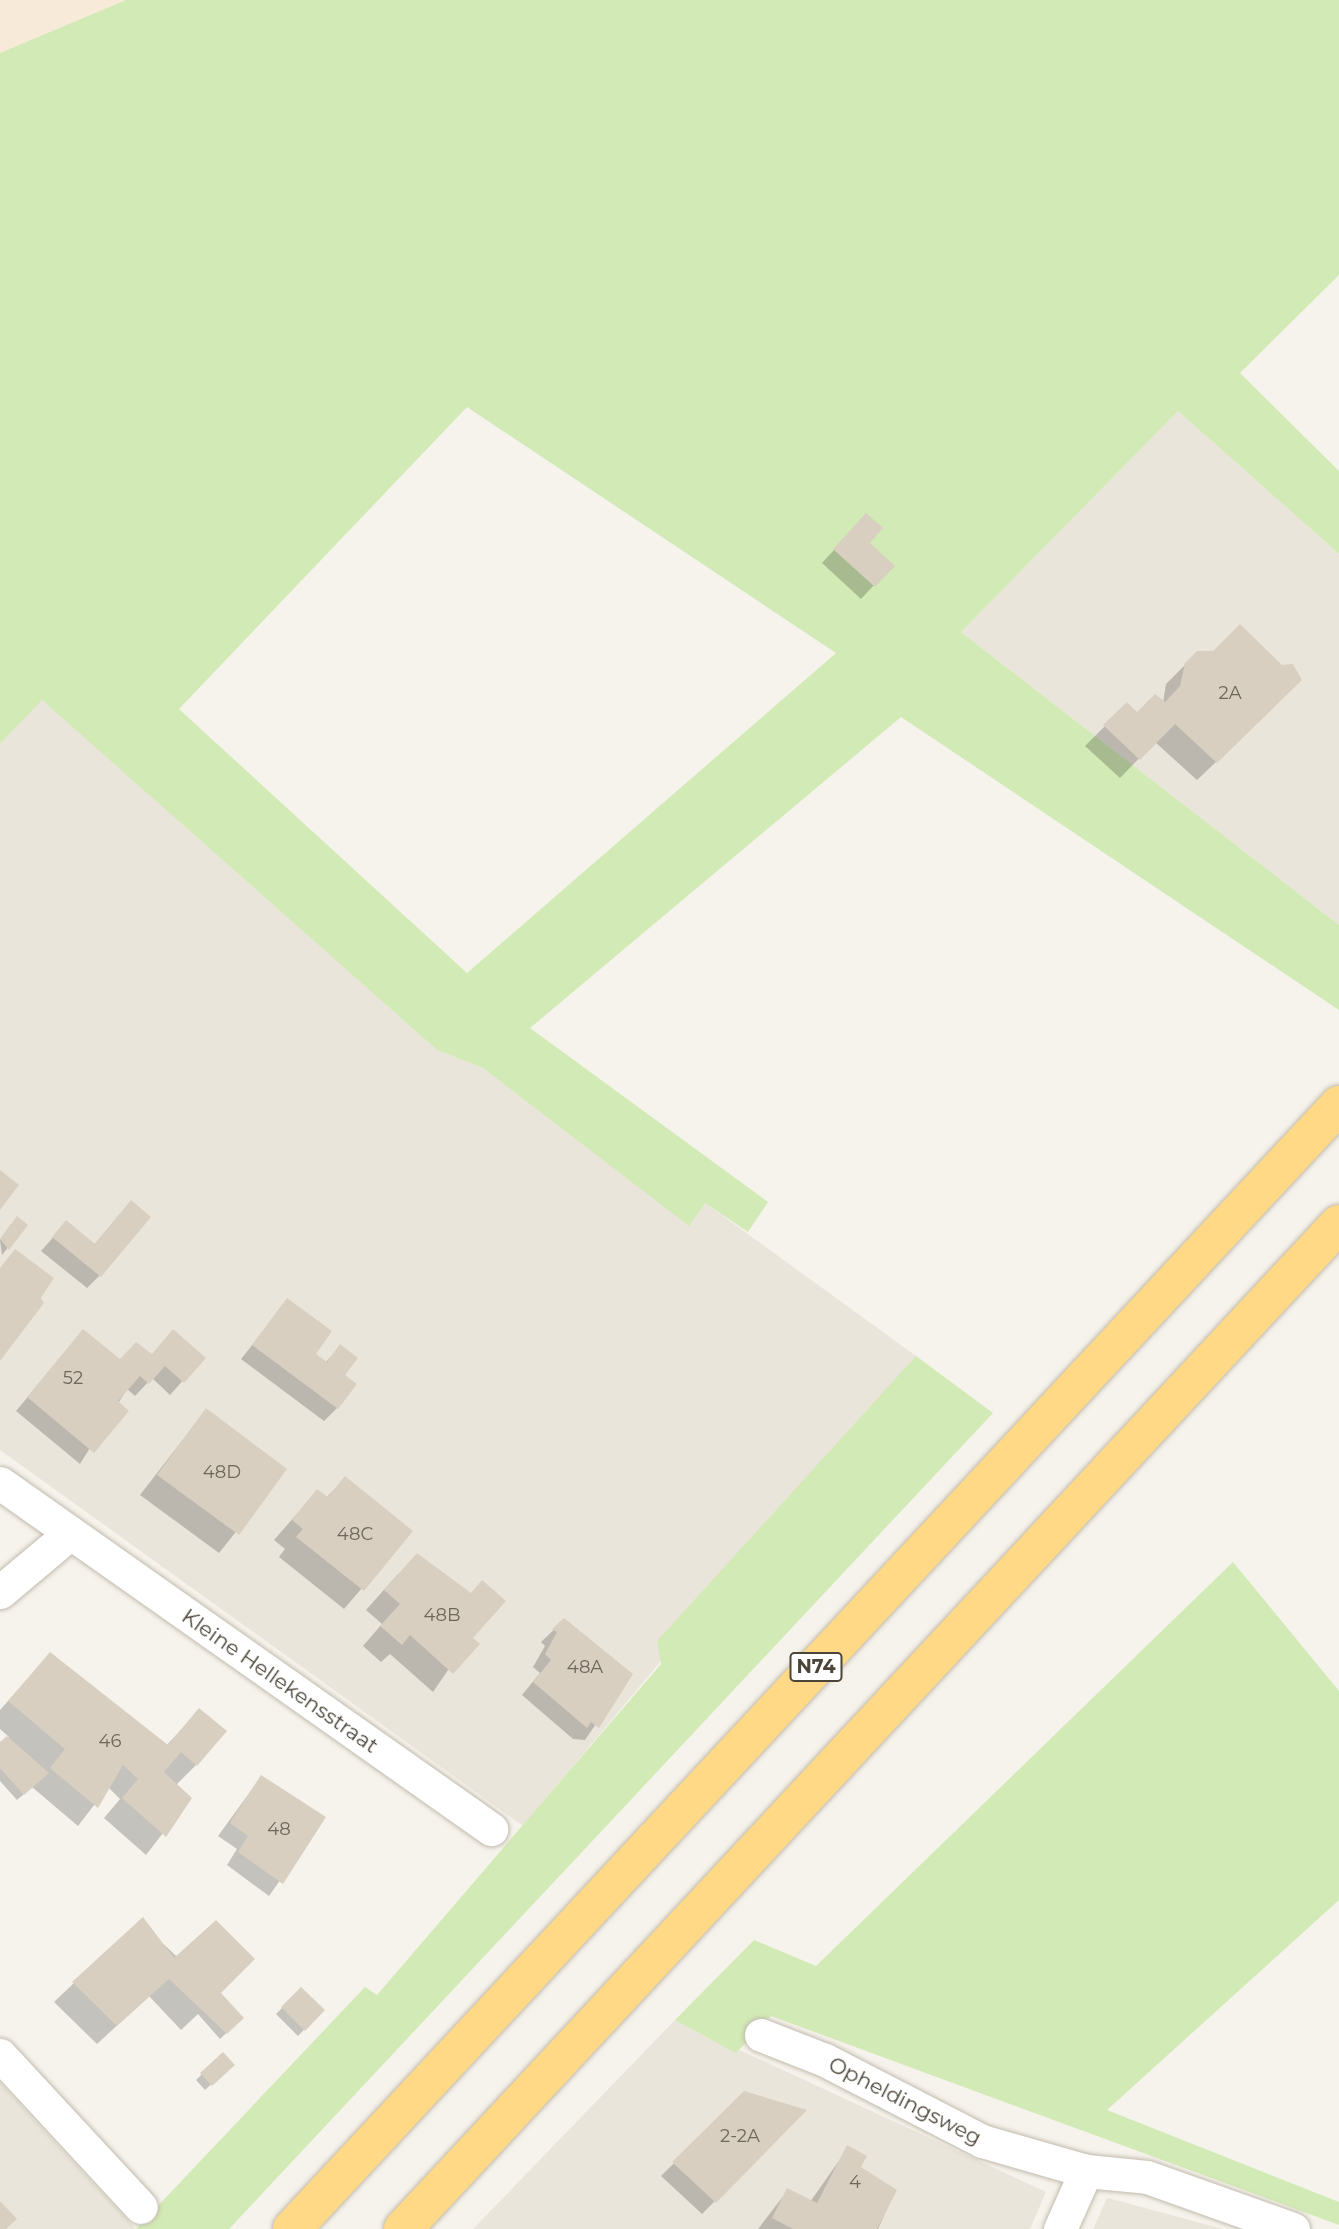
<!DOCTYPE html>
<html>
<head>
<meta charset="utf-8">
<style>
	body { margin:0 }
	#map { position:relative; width:1339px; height:2229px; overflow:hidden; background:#f6f3ec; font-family:Montserrat,sans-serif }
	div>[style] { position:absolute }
	.residential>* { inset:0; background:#eae5da }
	.commercial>* { inset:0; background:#f7ead8 }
	.green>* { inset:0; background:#d2eab5 }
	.shadow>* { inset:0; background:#0003 }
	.building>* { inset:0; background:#d8cfc1 }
	.roads { filter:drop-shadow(0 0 2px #c2bbae) drop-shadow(0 0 2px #c2bbae) }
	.minor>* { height:33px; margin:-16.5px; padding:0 16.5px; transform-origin:16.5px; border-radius:16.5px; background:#fff }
	.trunk>* { height:38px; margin:-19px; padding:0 19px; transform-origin:19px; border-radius:19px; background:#ffd985 }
	span { translate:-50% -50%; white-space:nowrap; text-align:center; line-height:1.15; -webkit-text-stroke:5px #fff; paint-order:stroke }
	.number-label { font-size:18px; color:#6e675b }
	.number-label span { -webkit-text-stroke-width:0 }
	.shield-label span { padding:2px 5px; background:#fff; border:2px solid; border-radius:5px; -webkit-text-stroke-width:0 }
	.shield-label { font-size:19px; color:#4b4439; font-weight:700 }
	.street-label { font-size:21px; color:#4b4439 }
</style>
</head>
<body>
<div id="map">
	<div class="residential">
		<div style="clip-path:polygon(1178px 411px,1339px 554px,1339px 925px,961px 632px)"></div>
		<div style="clip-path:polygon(42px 699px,437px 1050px,483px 1068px,689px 1225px,705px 1203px,916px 1356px,523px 1826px,0 1450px,0 744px)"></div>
		<div style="clip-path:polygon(675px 2020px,1046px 2192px,1030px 2229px,473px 2229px)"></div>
		<div style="clip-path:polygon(0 2083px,135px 2228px,136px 2229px,0 2229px)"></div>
		<div style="clip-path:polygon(1107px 2198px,1108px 2198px,1223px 2229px,1093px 2229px)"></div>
	</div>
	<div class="commercial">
		<div style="clip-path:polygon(0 0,126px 0,0 53px)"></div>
	</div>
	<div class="green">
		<div style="clip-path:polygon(evenodd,126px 0,1339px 0,1339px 275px,1240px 373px,1339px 471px,1339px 554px,1178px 411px,961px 632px,1339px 925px,1339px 1010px,901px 717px,530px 1028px,768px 1202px,748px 1232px,705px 1203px,689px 1226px,483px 1068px,437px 1050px,42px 700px,0 744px,0 53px,126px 0,467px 407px,836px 653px,467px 973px,179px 709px,467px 407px)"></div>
		<div style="clip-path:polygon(916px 1356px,993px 1413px,229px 2229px,136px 2229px,365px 1987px,377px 1995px,661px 1664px,657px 1641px)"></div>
		<div style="clip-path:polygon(1233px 1562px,1339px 1691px,1339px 1900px,1107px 2110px,1339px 2202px,1339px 2225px,771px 2016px,736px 2053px,675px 2020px,754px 1940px,816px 1966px)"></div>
	</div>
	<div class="shadow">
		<div style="clip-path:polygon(854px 528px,892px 566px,861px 599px,822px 563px)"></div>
		<div style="clip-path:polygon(1198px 652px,1274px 707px,1197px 780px,1155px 742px,1120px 778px,1085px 746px,1127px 704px,1137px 714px,1163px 703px,1166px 684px)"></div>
		<div style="clip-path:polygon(119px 1215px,100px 1275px,87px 1288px,41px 1251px,66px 1223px,94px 1245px)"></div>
		<div style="clip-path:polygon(11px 1224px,26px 1225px,2px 1255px,0 1240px)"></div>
		<div style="clip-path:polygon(288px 1300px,313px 1354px,325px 1363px,340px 1347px,337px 1408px,324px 1421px,241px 1359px)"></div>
		<div style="clip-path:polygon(83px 1331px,120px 1361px,203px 1358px,170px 1395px,152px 1378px,135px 1396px,127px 1389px,80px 1464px,16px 1411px)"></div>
		<div style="clip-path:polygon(206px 1410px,285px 1470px,219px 1553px,140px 1495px)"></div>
		<div style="clip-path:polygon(345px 1478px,411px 1531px,344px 1609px,279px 1557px,285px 1549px,274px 1540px,317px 1491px,326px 1498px)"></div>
		<div style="clip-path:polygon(398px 1574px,470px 1594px,470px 1638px,433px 1692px,390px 1654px,381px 1662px,363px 1646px,382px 1624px,366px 1610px)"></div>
		<div style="clip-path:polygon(564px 1620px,630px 1674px,585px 1740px,573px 1739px,522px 1695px,540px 1673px,533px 1667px,545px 1646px,541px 1642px)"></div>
		<div style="clip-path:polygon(50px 1654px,166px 1746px,199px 1710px,196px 1765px,176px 1785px,190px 1798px,146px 1855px,104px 1818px,120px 1799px,108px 1787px,78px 1826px,32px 1787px,17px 1800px,0 1781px,0 1745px,9px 1737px,0 1729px,0 1710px)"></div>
		<div style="clip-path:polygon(261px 1777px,324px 1818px,269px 1896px,227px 1865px,237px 1849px,218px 1836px)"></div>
		<div style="clip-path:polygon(139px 1921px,242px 2018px,220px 2039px,198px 2014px,181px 2030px,149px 1996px,97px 2044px,54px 2002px)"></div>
		<div style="clip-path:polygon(301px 1989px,323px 2010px,298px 2036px,276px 2014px)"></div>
		<div style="clip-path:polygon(223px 2054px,232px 2065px,205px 2090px,196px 2080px)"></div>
		<div style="clip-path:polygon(745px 2093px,804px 2111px,702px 2214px,661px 2176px)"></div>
		<div style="clip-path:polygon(848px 2148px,859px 2168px,895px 2191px,878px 2229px,758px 2229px,788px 2190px,810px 2202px)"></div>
	</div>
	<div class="building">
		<div style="clip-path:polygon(866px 513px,883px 528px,870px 543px,895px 566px,875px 587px,833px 549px)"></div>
		<div style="clip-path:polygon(1240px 624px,1282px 665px,1293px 664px,1302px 680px,1217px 763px,1175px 724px,1140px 760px,1103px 725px,1127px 702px,1137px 712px,1155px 694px,1165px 702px,1180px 686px,1185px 663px,1197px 651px,1213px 651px)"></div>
		<div style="clip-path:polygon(0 1170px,19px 1185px,0 1210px)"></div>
		<div style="clip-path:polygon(131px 1200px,151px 1217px,101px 1277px,52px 1237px,66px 1220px,95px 1244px)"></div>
		<div style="clip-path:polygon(17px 1216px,28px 1225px,9px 1250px,0 1239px)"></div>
		<div style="clip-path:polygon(15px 1249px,54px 1278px,41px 1298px,44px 1303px,0 1361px,0 1268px)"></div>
		<div style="clip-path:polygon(287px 1298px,332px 1331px,316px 1354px,327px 1362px,340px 1344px,358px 1358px,345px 1375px,357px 1384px,338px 1409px,252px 1345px)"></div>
		<div style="clip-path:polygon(83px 1329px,120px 1359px,136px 1342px,152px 1354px,173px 1329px,206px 1358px,184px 1383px,165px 1366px,149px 1384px,140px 1376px,118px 1401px,129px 1411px,94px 1453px,27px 1397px)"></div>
		<div style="clip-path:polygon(206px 1408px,287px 1469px,239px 1535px,157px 1475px)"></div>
		<div style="clip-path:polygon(345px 1476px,413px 1531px,364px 1591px,296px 1537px,303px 1529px,292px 1520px,317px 1489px,328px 1497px)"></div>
		<div style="clip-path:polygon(417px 1553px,471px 1593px,482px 1580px,506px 1601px,473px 1638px,480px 1644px,453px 1674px,410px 1635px,402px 1645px,380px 1626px,400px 1604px,384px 1590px)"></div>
		<div style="clip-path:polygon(564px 1618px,633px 1674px,599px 1728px,591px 1722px,587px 1728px,533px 1682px,551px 1660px,545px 1654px,557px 1632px,552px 1629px)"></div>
		<div style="clip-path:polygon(50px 1652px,168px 1745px,199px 1708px,227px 1731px,197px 1766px,181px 1752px,164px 1772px,192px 1798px,166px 1837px,122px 1798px,138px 1779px,123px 1765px,98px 1808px,50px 1768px,65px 1749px,8px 1701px)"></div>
		<div style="clip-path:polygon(7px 1736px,49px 1773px,24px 1795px,0 1768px,0 1742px)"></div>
		<div style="clip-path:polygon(261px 1775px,326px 1817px,283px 1884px,238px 1852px,248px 1836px,230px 1823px)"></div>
		<div style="clip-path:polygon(143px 1917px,174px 1958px,216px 1920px,255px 1959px,221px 1993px,244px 2018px,227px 2034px,169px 1979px,117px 2026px,72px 1982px)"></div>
		<div style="clip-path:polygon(301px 1987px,325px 2010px,305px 2031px,281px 2007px)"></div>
		<div style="clip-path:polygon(223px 2052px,235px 2065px,212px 2086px,200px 2073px)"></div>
		<div style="clip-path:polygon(744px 2091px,807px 2110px,716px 2203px,672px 2162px)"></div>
		<div style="clip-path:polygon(847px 2145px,867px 2156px,861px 2167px,897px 2190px,877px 2229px,793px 2229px,772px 2218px,787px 2188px,817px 2203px)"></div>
		<div style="clip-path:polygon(0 2201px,17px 2219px,6px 2229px,0 2229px)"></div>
	</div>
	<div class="roads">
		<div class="minor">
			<div style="left:0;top:1483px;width:601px;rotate:35.17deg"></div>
			<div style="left:0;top:1592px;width:90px;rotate:-40deg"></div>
			<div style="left:761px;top:2035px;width:69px;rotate:21.3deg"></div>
			<div style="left:825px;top:2060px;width:177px;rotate:27.3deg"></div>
			<div style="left:982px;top:2141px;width:108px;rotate:16.1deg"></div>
			<div style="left:1086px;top:2171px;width:61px;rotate:5.6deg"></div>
			<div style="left:1147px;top:2177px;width:155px;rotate:19.6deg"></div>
			<div style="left:0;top:2055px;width:207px;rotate:47.2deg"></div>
			<div style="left:1060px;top:2229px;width:64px;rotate:-65.9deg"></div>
		</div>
		<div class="trunk">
			<div style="left:292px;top:2229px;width:1536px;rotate:-47.03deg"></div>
			<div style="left:403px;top:2229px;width:1373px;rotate:-47.04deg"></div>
		</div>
	</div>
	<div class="number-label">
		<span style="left:1230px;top:693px">2A</span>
		<span style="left:73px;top:1378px">52</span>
		<span style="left:222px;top:1472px">48D</span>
		<span style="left:355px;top:1534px">48C</span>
		<span style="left:442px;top:1615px">48B</span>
		<span style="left:585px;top:1667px">48A</span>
		<span style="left:110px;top:1741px">46</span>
		<span style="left:279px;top:1829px">48</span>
		<span style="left:740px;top:2136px">2-2A</span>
		<span style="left:855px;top:2182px">4</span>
	</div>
	<div class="shield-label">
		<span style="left:816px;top:1667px">N74</span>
	</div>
	<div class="street-label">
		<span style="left:280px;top:1681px;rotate:35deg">Kleine Hellekensstraat</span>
		<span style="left:905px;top:2101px;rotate:27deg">Opheldingsweg</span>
	</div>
</div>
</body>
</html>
